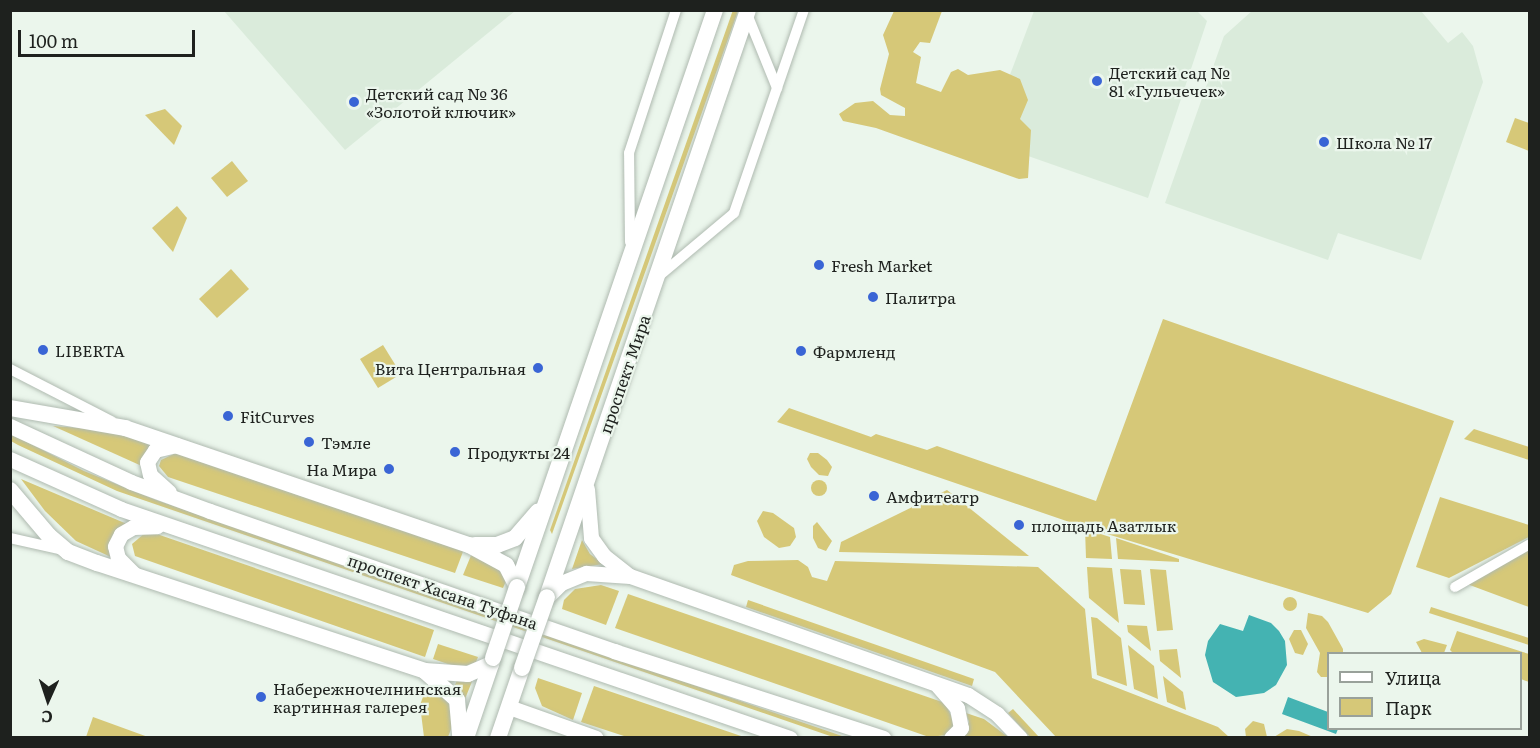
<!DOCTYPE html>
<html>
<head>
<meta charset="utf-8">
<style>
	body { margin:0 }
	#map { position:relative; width:1540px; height:748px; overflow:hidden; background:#ebf6ec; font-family:Literata,serif }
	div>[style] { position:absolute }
	.built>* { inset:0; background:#daebdb }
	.green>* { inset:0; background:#d6c878 }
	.round { border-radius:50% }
	.water>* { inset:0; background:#44b3b2 }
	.roads { filter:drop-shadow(0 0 2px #afbab0) drop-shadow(0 0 2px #afbab0) }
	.minor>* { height:10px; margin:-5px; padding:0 5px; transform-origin:5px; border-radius:5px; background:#fff }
	.secondary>* { height:15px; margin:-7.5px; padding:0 7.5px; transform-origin:7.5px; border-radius:7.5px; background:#fff }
	.primary>* { height:16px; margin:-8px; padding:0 8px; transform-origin:8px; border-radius:8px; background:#fff }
	.bridges { filter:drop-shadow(0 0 2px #afbab0) drop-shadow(0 0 2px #afbab0) }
	.primary-bridge>* { height:16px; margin:-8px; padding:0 8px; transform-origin:8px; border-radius:8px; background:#fff }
	.dots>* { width:16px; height:16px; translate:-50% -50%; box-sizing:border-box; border:3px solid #ebf6ec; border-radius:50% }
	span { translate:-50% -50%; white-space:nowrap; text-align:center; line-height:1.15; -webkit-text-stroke:4.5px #ebf6ec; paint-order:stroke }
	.poi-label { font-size:16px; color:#1e211e }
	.left { translate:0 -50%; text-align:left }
	.right { translate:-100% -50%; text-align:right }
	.street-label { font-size:16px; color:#1e211e }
	.frame { position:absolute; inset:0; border:12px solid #1e211e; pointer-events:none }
	.legend { position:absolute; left:1327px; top:652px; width:195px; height:78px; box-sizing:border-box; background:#ebf6ec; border:2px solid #99a19a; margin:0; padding:8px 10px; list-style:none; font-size:18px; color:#1e211e }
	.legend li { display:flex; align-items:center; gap:12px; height:30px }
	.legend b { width:30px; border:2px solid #99a19a }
	.north { position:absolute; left:18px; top:670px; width:60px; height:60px; -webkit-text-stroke:4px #ebf6ec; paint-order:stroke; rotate:183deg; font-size:16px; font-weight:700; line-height:24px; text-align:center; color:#1e211e }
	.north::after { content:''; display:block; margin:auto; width:21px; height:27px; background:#1e211e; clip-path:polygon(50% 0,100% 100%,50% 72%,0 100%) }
	.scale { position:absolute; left:18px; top:30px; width:177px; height:27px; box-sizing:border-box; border:3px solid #1e211e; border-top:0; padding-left:8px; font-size:18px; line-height:21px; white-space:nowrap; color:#1e211e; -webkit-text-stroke:4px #ebf6ec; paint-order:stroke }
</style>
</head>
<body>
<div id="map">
	<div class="built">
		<div style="clip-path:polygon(1253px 10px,1421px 11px,1448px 43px,1462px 32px,1473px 46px,1483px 82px,1421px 260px,1338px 233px,1328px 260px,1165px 203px,1224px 36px)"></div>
		<div style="clip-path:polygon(224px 11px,515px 11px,345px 150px)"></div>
		<div style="clip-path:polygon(1034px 11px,1197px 11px,1207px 21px,1148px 198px,985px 141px)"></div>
	</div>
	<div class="green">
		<div style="clip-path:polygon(733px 10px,738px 11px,552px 534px,550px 530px)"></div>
		<div style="clip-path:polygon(894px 11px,942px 11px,930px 43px,920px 42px,913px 52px,921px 57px,916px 83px,941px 92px,951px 72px,958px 69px,968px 75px,1000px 70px,1020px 79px,1028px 100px,1020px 119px,1031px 130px,1028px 178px,1019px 179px,876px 128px,843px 121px,839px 114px,855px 103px,873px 101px,890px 115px,905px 116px,905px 108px,881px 95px,880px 89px,889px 54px,883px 35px)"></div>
		<div style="clip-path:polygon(165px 109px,182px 126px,174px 145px,145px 115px)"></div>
		<div style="clip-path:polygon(1515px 118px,1529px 123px,1529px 151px,1506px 142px)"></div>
		<div style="clip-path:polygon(232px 161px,248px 181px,227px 197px,211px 178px)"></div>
		<div style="clip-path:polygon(177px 206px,187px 218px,173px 252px,152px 228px)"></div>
		<div style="clip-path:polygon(231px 269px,249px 289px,217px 318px,199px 299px)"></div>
		<div style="clip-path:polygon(1163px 319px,1454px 421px,1391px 594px,1368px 613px,1084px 527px,777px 422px,789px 408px,871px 437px,876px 434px,927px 450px,937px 446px,1096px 501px)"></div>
		<div style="clip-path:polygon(383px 345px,401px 374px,378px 388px,360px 359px)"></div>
		<div style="clip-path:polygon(53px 426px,122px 431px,159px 442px,144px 467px)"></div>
		<div style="clip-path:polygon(1474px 429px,1529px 447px,1529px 460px,1464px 439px)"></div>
		<div style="clip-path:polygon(11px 434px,84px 471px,156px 500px,845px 737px,833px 737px,117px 491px,18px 445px,11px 441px)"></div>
		<div style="clip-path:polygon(180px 451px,464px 549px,455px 573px,168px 477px,159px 466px,161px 460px)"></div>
		<div style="clip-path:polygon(810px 453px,818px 453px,827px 460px,832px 467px,828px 476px,819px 475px,811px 467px,807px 459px)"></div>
		<div style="clip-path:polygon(21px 479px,127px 524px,113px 558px,76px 541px,45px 511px)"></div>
		<div class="round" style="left:811px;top:480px;width:16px;height:16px"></div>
		<div style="clip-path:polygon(947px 490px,1029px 556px,839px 552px,841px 542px)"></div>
		<div style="clip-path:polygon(1440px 497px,1529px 525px,1529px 537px,1449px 578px,1416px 567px)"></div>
		<div style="clip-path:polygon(763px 511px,773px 513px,794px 528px,796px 537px,790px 546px,779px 548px,764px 537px,757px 521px)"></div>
		<div style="clip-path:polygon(817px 522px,832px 541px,826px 551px,818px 548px,813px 538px,813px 526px)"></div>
		<div style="clip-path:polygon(1085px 529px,1110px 537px,1112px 559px,1086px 558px)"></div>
		<div style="clip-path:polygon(145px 533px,154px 533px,434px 630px,425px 657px,135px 556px,132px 544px)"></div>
		<div style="clip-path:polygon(1116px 538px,1179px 559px,1179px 562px,1118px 559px)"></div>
		<div style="clip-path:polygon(582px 540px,590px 554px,603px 564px,572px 569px)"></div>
		<div style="clip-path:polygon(1529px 549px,1529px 607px,1467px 584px)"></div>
		<div style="clip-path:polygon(472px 553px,496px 562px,506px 581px,503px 588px,463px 575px)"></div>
		<div style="clip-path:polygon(798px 560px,808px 567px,812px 577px,827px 581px,835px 561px,1038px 567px,1085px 609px,1092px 678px,1218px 727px,1229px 737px,1056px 737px,995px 672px,731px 575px,734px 565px,748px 561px)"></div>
		<div style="clip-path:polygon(1087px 567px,1112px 568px,1119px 623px,1089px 598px)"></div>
		<div style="clip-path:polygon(1120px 569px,1141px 570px,1145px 605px,1124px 604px)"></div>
		<div style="clip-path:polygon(1150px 569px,1166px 570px,1173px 630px,1157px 631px)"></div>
		<div style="clip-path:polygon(601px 585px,619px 591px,606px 625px,562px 609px,564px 600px,575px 589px)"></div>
		<div style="clip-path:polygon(628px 594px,945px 703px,955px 724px,947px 735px,929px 737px,615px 628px)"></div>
		<div class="round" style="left:1283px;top:597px;width:14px;height:14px"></div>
		<div style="clip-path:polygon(748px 600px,974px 679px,972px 686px,746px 607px)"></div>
		<div style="clip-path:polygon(1431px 607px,1529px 638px,1529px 645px,1429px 613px)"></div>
		<div style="clip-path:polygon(1308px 613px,1322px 616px,1328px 622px,1343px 649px,1343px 653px,1328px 654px,1328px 677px,1321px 677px,1317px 672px,1320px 653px,1306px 628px)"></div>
		<div style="clip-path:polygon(1091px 617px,1097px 618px,1121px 638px,1127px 686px,1097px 675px)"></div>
		<div style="clip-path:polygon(1127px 625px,1147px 626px,1151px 651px,1128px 632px)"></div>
		<div style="clip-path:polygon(1294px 630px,1301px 630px,1308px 644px,1303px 655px,1295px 653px,1289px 639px)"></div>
		<div style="clip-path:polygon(1457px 631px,1529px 654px,1529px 682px,1521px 679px,1520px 654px,1453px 653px,1450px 650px)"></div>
		<div style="clip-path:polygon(1424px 639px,1447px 645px,1444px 653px,1422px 653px,1416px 642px)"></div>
		<div style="clip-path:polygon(438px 644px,478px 657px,476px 662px,460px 668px,433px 659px)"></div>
		<div style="clip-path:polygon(1128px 645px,1154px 666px,1158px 699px,1134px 689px)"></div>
		<div style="clip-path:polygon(1177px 649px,1181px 678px,1160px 661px,1159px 650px)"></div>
		<div style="clip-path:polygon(1163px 676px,1183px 692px,1186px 710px,1167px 702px)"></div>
		<div style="clip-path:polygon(538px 678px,582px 693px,573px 720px,542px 706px,535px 688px)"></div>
		<div style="clip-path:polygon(473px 679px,465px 699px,455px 685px,457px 680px)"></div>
		<div style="clip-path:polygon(427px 686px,449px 697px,453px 724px,448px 737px,424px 737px,420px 705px)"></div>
		<div style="clip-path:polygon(594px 686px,744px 737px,627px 737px,581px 722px)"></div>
		<div style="clip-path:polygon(1013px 709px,1039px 737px,1030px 737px,1008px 713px)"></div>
		<div style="clip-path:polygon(966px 713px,984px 719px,1008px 737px,964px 738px,969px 722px)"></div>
		<div style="clip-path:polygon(93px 717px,148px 737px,86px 737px)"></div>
		<div style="clip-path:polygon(1253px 721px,1264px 724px,1267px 737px,1246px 737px,1245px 729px)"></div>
		<div style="clip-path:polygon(1287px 729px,1299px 731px,1313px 737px,1274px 737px)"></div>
	</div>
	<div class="water">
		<div style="clip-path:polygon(1249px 615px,1271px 623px,1279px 631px,1285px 641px,1287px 665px,1276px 685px,1264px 693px,1236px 697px,1213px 682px,1205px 655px,1208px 641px,1220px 624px,1243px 631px)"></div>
		<div style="clip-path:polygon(1288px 697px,1328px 712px,1328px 728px,1338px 729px,1336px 734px,1282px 714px)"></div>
	</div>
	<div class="roads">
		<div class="minor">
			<div style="left:747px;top:14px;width:80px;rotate:67.9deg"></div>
			<div style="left:630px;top:242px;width:89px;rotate:-90.6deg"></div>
			<div style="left:629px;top:153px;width:151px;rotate:-71.8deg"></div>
			<div style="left:659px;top:276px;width:98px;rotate:-40deg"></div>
			<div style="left:734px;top:213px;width:215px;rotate:-71deg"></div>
			<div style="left:10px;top:369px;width:114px;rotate:27.2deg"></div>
			<div style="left:10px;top:538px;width:54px;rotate:12.8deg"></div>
			<div style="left:1455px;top:587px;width:86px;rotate:-29.8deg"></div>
		</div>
		<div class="secondary">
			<div style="left:10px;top:426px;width:133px;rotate:24.8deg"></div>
			<div style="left:131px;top:482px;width:84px;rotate:20.2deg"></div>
			<div style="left:210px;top:511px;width:428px;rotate:19.1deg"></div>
			<div style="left:614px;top:651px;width:283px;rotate:17.9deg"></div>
			<div style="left:10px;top:459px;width:122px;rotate:24.2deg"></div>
			<div style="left:121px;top:509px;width:707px;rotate:18.9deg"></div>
			<div style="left:587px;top:489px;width:49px;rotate:85.3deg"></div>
			<div style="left:591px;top:538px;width:22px;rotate:54deg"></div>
			<div style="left:604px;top:556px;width:29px;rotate:38deg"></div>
			<div style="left:169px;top:492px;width:25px;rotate:-138deg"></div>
			<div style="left:150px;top:475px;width:13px;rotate:-103deg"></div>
			<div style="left:147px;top:462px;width:14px;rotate:-56deg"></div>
			<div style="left:155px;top:450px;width:22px;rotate:-13deg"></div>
			<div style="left:134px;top:574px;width:23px;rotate:-135deg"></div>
			<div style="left:118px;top:558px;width:12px;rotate:-104deg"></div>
			<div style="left:115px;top:546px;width:13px;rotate:-63deg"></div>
			<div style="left:121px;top:534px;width:14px;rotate:-30deg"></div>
			<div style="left:133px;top:527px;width:24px;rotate:-2deg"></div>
			<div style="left:547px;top:597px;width:20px;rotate:-45deg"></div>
			<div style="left:561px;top:583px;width:27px;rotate:-22deg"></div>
			<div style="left:586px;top:573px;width:44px;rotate:3.9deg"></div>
			<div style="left:630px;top:576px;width:358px;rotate:19.4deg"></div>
			<div style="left:968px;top:695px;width:35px;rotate:33deg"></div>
			<div style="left:997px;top:714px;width:33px;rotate:46deg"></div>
			<div style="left:938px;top:686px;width:29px;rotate:49deg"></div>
			<div style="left:957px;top:708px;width:20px;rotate:79deg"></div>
			<div style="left:961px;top:728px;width:14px;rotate:135deg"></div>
			<div style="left:509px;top:707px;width:92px;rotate:19.6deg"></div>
		</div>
		<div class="primary">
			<div style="left:10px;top:408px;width:117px;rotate:9.9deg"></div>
			<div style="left:125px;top:428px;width:363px;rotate:18.8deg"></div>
			<div style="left:469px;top:545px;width:42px;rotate:28.4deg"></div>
			<div style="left:506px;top:565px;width:25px;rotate:63deg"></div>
			<div style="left:10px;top:490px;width:60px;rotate:49.7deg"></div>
			<div style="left:49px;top:536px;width:25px;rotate:40deg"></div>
			<div style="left:68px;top:552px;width:31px;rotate:21deg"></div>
			<div style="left:97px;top:563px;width:345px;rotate:18.2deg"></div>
			<div style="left:425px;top:671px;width:43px;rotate:4deg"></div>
			<div style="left:468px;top:674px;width:25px;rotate:-23deg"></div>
			<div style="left:475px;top:545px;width:22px"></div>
			<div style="left:497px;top:545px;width:19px;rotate:-21deg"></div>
			<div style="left:515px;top:538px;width:35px;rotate:-49deg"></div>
			<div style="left:517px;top:587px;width:610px;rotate:-71.06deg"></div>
			<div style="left:547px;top:597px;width:620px;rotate:-71.1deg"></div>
			<div style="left:426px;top:672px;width:42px;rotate:42.1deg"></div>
			<div style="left:457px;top:700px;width:36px;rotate:85deg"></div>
			<div style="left:466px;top:738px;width:81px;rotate:-71.3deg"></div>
			<div style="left:498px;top:738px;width:74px;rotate:-71.1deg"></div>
		</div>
	</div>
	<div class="bridges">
		<div class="primary-bridge">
			<div style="left:493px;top:658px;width:75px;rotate:-71.3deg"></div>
			<div style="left:522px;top:668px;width:75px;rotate:-70.6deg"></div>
		</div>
	</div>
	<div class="dots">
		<div style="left:1097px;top:81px;background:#3a65d5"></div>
		<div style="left:354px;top:102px;background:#3a65d5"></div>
		<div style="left:1324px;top:142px;background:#3a65d5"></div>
		<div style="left:819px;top:265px;background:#3a65d5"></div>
		<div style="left:873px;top:297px;background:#3a65d5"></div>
		<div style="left:43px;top:350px;background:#3a65d5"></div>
		<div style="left:801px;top:351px;background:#3a65d5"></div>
		<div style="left:538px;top:368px;background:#3a65d5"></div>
		<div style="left:228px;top:416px;background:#3a65d5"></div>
		<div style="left:309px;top:442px;background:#3a65d5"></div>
		<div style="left:455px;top:452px;background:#3a65d5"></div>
		<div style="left:389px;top:469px;background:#3a65d5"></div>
		<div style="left:874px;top:496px;background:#3a65d5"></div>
		<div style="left:1019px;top:525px;background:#3a65d5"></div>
		<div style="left:261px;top:697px;background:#3a65d5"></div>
	</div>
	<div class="poi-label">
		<span class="left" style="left:1109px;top:81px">Детский сад №<br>81 «Гульчечек»</span>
		<span class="left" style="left:366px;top:102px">Детский сад № 36<br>«Золотой ключик»</span>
		<span class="left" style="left:1336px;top:142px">Школа № 17</span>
		<span class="left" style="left:831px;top:265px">Fresh Market</span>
		<span class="left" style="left:885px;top:297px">Палитра</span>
		<span class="left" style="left:55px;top:350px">LIBERTA</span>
		<span class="left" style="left:813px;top:351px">Фармленд</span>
		<span class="right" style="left:526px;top:368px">Вита Центральная</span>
		<span class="left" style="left:240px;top:416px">FitCurves</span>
		<span class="left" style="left:321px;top:442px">Тэмле</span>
		<span class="left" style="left:467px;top:452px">Продукты 24</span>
		<span class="right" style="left:377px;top:469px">На Мира</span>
		<span class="left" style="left:886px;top:496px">Амфитеатр</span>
		<span class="left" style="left:1031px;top:525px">площадь Азатлык</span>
		<span class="left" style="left:273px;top:697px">Набережночелнинская<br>картинная галерея</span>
	</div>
	<div class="street-label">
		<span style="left:624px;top:374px;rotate:-71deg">проспект Мира</span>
		<span style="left:443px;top:591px;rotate:19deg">проспект Хасана Туфана</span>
	</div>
	<div class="frame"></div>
	<ul class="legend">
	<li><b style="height:8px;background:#fff"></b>Улица</li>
	<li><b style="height:16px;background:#d6c878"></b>Парк</li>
	</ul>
	<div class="north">С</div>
	<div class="scale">100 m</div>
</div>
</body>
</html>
